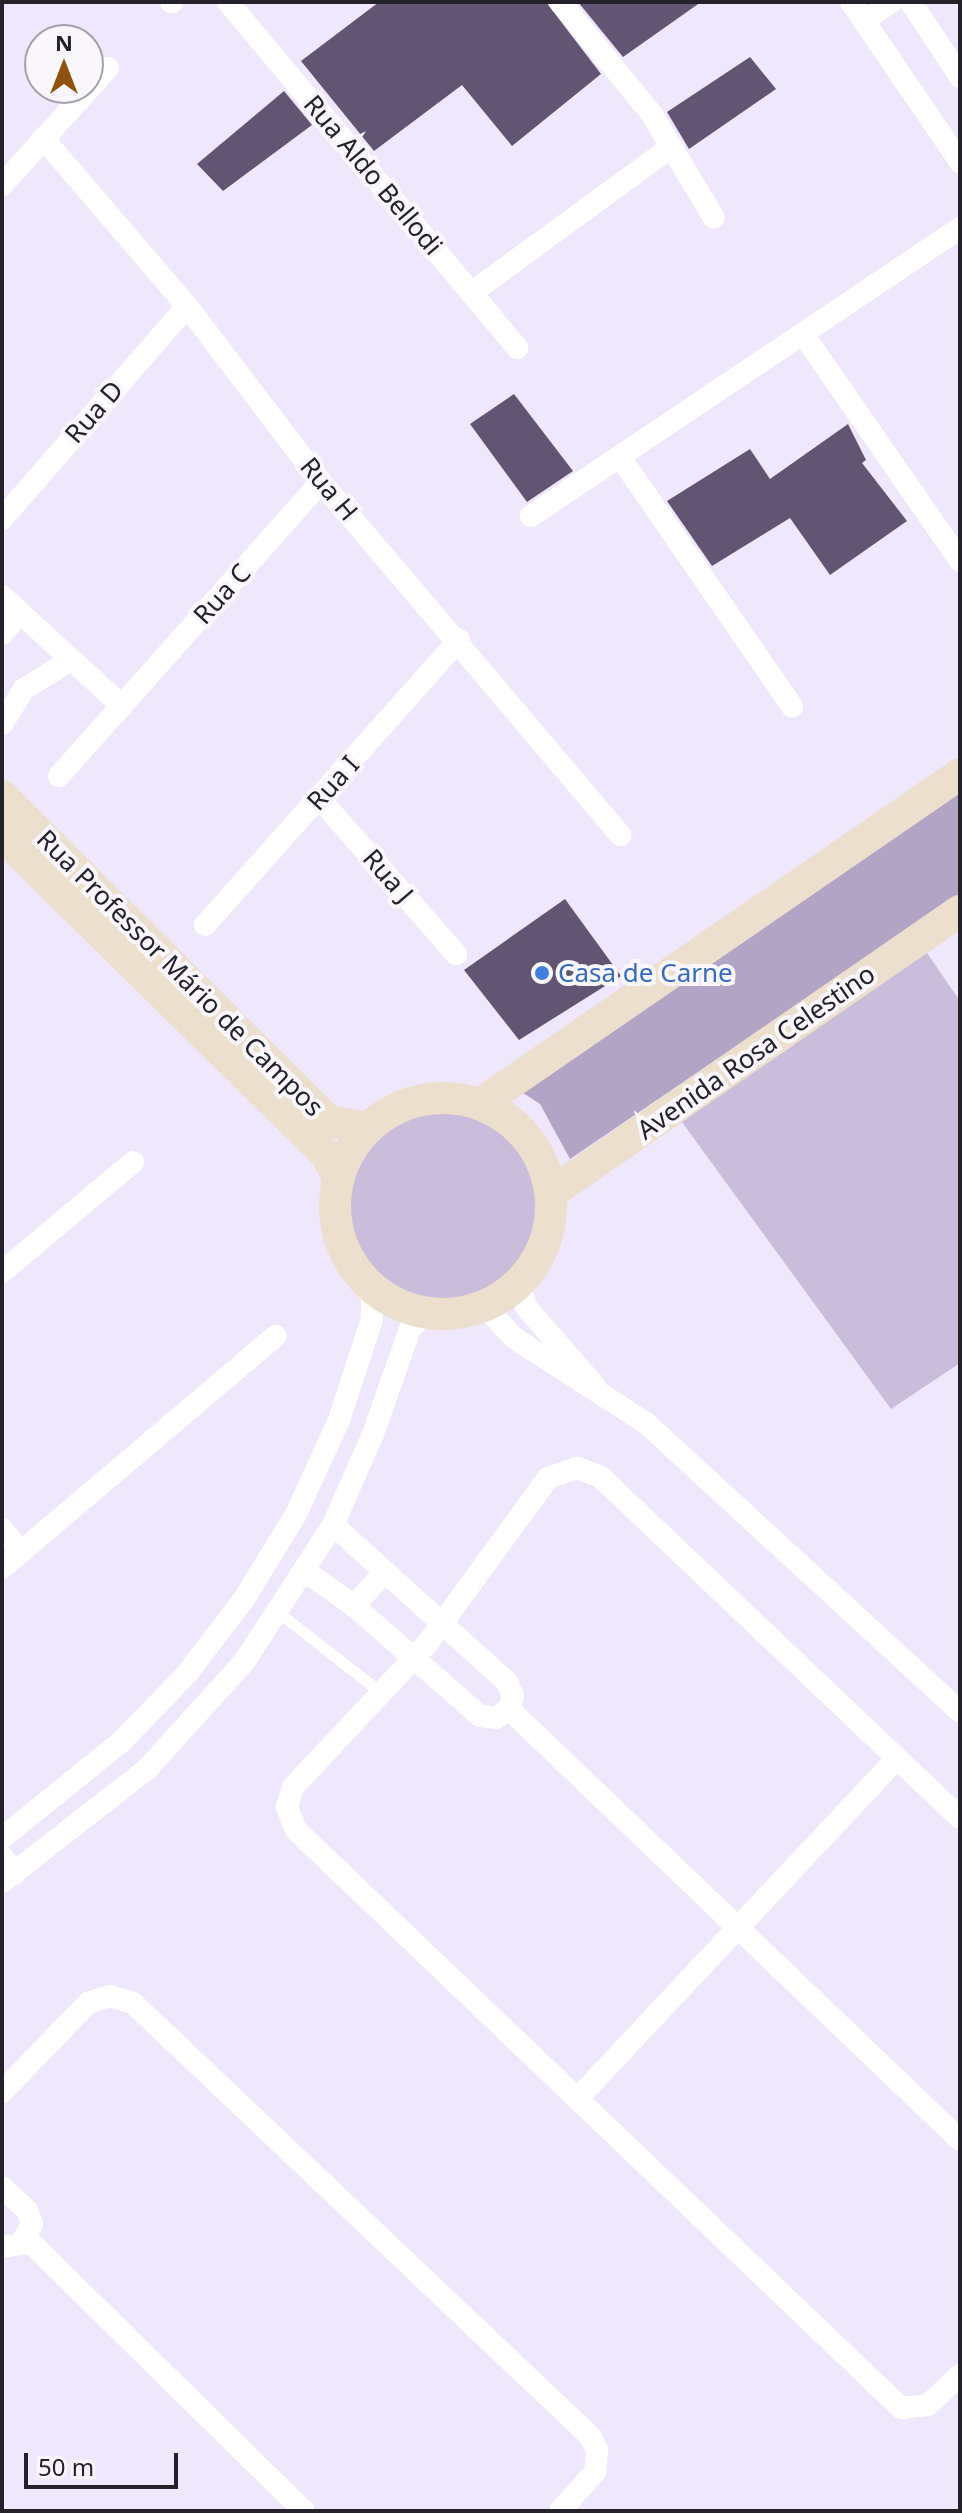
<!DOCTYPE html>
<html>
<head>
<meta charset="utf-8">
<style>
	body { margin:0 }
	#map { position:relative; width:962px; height:2513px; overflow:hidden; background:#efe7fb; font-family:"Noto Sans",sans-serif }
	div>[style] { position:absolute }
	.green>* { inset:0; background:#c9bddb }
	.round { border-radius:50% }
	.forest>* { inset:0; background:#b2a4c5 }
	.building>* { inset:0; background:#625573 }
	.lane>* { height:11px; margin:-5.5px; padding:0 5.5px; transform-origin:5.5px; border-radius:5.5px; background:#fff }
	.street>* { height:22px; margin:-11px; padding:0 11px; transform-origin:11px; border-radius:11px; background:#fff }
	.secondary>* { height:32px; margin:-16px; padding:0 16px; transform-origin:16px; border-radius:16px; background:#ecdfcd }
	.secondary>.ring { margin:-16px; padding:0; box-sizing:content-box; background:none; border:32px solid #ecdfcd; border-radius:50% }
	.dots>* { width:22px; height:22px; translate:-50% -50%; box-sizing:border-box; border:4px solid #f9f7fc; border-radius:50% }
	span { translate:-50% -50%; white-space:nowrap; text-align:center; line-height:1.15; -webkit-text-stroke:8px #f9f7fc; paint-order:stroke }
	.street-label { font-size:26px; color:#24212a }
	.shop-label { font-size:26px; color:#366cbe }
	.left { translate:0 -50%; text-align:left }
	.frame { position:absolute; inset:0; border:4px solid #24212a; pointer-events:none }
	.north { position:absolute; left:24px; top:24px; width:80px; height:80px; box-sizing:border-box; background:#f9f7fc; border:2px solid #a4a1a8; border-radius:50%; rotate:0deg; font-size:22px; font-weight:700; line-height:32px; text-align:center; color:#24212a }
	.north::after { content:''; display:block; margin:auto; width:28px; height:36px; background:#8d530f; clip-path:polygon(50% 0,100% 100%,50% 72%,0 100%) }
	.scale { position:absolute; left:24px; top:2453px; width:154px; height:36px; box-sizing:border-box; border:4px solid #24212a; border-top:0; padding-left:10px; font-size:24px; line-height:28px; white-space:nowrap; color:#24212a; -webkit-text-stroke:6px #f9f7fc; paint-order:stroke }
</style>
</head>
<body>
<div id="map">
	<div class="green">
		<div style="clip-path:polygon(925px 950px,960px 1001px,960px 1363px,891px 1409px,679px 1118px)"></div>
		<div class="round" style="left:350px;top:1113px;width:186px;height:186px"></div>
	</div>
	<div class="forest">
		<div style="clip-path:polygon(960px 789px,960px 894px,570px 1159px,540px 1104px,514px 1087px)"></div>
	</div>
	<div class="building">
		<div style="clip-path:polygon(379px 2px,546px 2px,601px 74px,512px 146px,462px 85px,374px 151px,301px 61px)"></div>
		<div style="clip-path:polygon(578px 2px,701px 2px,623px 57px)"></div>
		<div style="clip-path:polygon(750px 57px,776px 89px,689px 149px,667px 112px)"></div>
		<div style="clip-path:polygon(284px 91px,312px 125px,223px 191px,197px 164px)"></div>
		<div style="clip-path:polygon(514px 394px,573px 471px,527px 502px,470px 424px)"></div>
		<div style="clip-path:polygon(848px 424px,866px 460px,862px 463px,907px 521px,830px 575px,790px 518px,712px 566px,667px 501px,750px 449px,770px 479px)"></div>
		<div style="clip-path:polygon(565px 899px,621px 976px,519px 1040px,464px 970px)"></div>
	</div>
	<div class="lane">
		<div style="left:279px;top:1613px;width:132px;rotate:37.9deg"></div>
	</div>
	<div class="street">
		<div style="left:171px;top:2px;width:1px"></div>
		<div style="left:228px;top:2px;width:451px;rotate:50.1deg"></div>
		<div style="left:560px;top:2px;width:144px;rotate:50.7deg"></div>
		<div style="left:651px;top:113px;width:122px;rotate:59deg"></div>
		<div style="left:851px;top:2px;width:194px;rotate:55.7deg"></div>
		<div style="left:911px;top:2px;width:90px;rotate:56.8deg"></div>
		<div style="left:864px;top:21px;width:33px;rotate:-35deg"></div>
		<div style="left:43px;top:138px;width:221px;rotate:49.4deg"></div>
		<div style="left:187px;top:306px;width:221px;rotate:52.7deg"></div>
		<div style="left:321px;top:482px;width:463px;rotate:49.7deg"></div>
		<div style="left:2px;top:185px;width:158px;rotate:-47.8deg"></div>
		<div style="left:471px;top:293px;width:248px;rotate:-36.1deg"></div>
		<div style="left:803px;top:334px;width:276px;rotate:55.3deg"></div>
		<div style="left:620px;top:457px;width:303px;rotate:55.4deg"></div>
		<div style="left:531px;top:516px;width:517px;rotate:-33.87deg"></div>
		<div style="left:2px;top:519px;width:282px;rotate:-49deg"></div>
		<div style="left:2px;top:596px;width:163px;rotate:42.5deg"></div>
		<div style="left:2px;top:634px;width:28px;rotate:-49deg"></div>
		<div style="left:2px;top:724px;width:41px;rotate:-57.8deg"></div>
		<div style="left:24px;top:689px;width:55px;rotate:-31.7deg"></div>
		<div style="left:59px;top:776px;width:394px;rotate:-48.3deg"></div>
		<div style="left:319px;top:798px;width:208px;rotate:48.7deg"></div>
		<div style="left:205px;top:925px;width:382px;rotate:-48.3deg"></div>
		<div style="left:2px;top:1272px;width:171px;rotate:-40deg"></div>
		<div style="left:519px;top:1284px;width:24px;rotate:73deg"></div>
		<div style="left:526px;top:1307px;width:105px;rotate:48.9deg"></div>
		<div style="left:485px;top:1306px;width:43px;rotate:47.8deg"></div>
		<div style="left:514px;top:1338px;width:157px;rotate:32.8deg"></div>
		<div style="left:646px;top:1423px;width:427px;rotate:42.6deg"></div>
		<div style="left:2px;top:1529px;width:30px;rotate:50deg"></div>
		<div style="left:2px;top:1568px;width:359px;rotate:-40.3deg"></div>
		<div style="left:306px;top:1572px;width:59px;rotate:35.3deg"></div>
		<div style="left:354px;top:1606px;width:167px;rotate:41.1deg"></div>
		<div style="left:480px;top:1716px;width:16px;rotate:7deg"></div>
		<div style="left:496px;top:1718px;width:16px;rotate:-35deg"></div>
		<div style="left:509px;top:1709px;width:14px;rotate:-73deg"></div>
		<div style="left:513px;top:1696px;width:15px;rotate:-113deg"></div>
		<div style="left:507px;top:1682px;width:234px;rotate:-137.9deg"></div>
		<div style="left:354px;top:1606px;width:45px;rotate:-47.7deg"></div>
		<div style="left:509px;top:1709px;width:624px;rotate:43.7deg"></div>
		<div style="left:960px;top:1818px;width:495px;rotate:-136.5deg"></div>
		<div style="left:601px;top:1477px;width:26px;rotate:-159deg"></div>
		<div style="left:577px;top:1468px;width:31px;rotate:161deg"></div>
		<div style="left:548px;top:1478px;width:207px;rotate:126.1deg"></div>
		<div style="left:426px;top:1645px;width:195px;rotate:133.1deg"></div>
		<div style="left:293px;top:1787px;width:21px;rotate:107deg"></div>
		<div style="left:287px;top:1807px;width:25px;rotate:69deg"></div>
		<div style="left:296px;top:1830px;width:837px;rotate:43.69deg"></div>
		<div style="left:901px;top:2408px;width:27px;rotate:-6deg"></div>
		<div style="left:928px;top:2405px;width:44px;rotate:-43.2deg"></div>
		<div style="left:2px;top:1838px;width:153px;rotate:-38.9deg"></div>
		<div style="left:121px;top:1742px;width:93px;rotate:-45.9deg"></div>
		<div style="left:186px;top:1675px;width:96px;rotate:-52.7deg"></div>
		<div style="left:244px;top:1599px;width:100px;rotate:-58.5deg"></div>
		<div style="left:296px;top:1514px;width:103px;rotate:-65.4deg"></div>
		<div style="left:339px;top:1420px;width:106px;rotate:-71.9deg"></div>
		<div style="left:372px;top:1319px;width:31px;rotate:-90deg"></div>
		<div style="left:2px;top:1856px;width:22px;rotate:56deg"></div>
		<div style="left:2px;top:1882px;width:184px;rotate:-37.9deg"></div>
		<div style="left:147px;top:1769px;width:144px;rotate:-47.8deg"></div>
		<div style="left:244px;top:1662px;width:163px;rotate:-57deg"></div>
		<div style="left:333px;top:1525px;width:99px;rotate:-66.3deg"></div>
		<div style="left:373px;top:1434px;width:111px;rotate:-70.6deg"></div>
		<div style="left:410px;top:1329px;width:23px;rotate:-45deg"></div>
		<div style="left:2px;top:2092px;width:124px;rotate:-46deg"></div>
		<div style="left:88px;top:2003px;width:23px;rotate:-18deg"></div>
		<div style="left:110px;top:1996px;width:24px;rotate:17deg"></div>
		<div style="left:133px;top:2003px;width:630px;rotate:43.46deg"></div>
		<div style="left:590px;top:2436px;width:16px;rotate:63deg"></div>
		<div style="left:597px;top:2450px;width:22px;rotate:95deg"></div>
		<div style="left:595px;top:2472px;width:52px;rotate:131.9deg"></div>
		<div style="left:578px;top:2098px;width:466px;rotate:-46.8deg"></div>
		<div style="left:2px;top:2187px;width:34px;rotate:43deg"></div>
		<div style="left:27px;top:2210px;width:15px;rotate:70deg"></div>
		<div style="left:32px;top:2224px;width:23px;rotate:119deg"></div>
		<div style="left:21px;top:2244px;width:19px;rotate:171deg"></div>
		<div style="left:27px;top:2239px;width:388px;rotate:44.5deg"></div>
	</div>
	<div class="secondary">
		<div style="left:2px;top:796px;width:460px;rotate:44.9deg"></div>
		<div style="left:328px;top:1121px;width:41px;rotate:9.9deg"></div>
		<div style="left:2px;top:836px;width:455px;rotate:44.5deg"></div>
		<div style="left:327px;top:1155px;width:26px;rotate:65deg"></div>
		<div class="ring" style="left:335px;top:1098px;width:184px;height:184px"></div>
		<div style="left:480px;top:1104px;width:582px;rotate:-34.51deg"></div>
		<div style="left:551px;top:1193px;width:497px;rotate:-34.6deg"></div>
	</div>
	<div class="dots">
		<div style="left:542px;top:973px;background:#3f7fe0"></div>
	</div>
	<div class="street-label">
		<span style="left:373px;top:175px;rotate:50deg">Rua Aldo Bellodi</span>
		<span style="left:94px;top:412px;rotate:-49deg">Rua D</span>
		<span style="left:329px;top:489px;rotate:50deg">Rua H</span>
		<span style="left:222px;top:594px;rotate:-48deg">Rua C</span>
		<span style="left:333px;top:783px;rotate:-48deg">Rua I</span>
		<span style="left:388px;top:876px;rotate:49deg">Rua J</span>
		<span style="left:180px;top:973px;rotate:45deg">Rua Professor Mário de Campos</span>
		<span style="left:756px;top:1052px;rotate:-35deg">Avenida Rosa Celestino</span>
	</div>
	<div class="shop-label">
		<span class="left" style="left:558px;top:973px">Casa de Carne</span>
	</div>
	<div class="frame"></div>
	<div class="north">N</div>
	<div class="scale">50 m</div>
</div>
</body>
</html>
